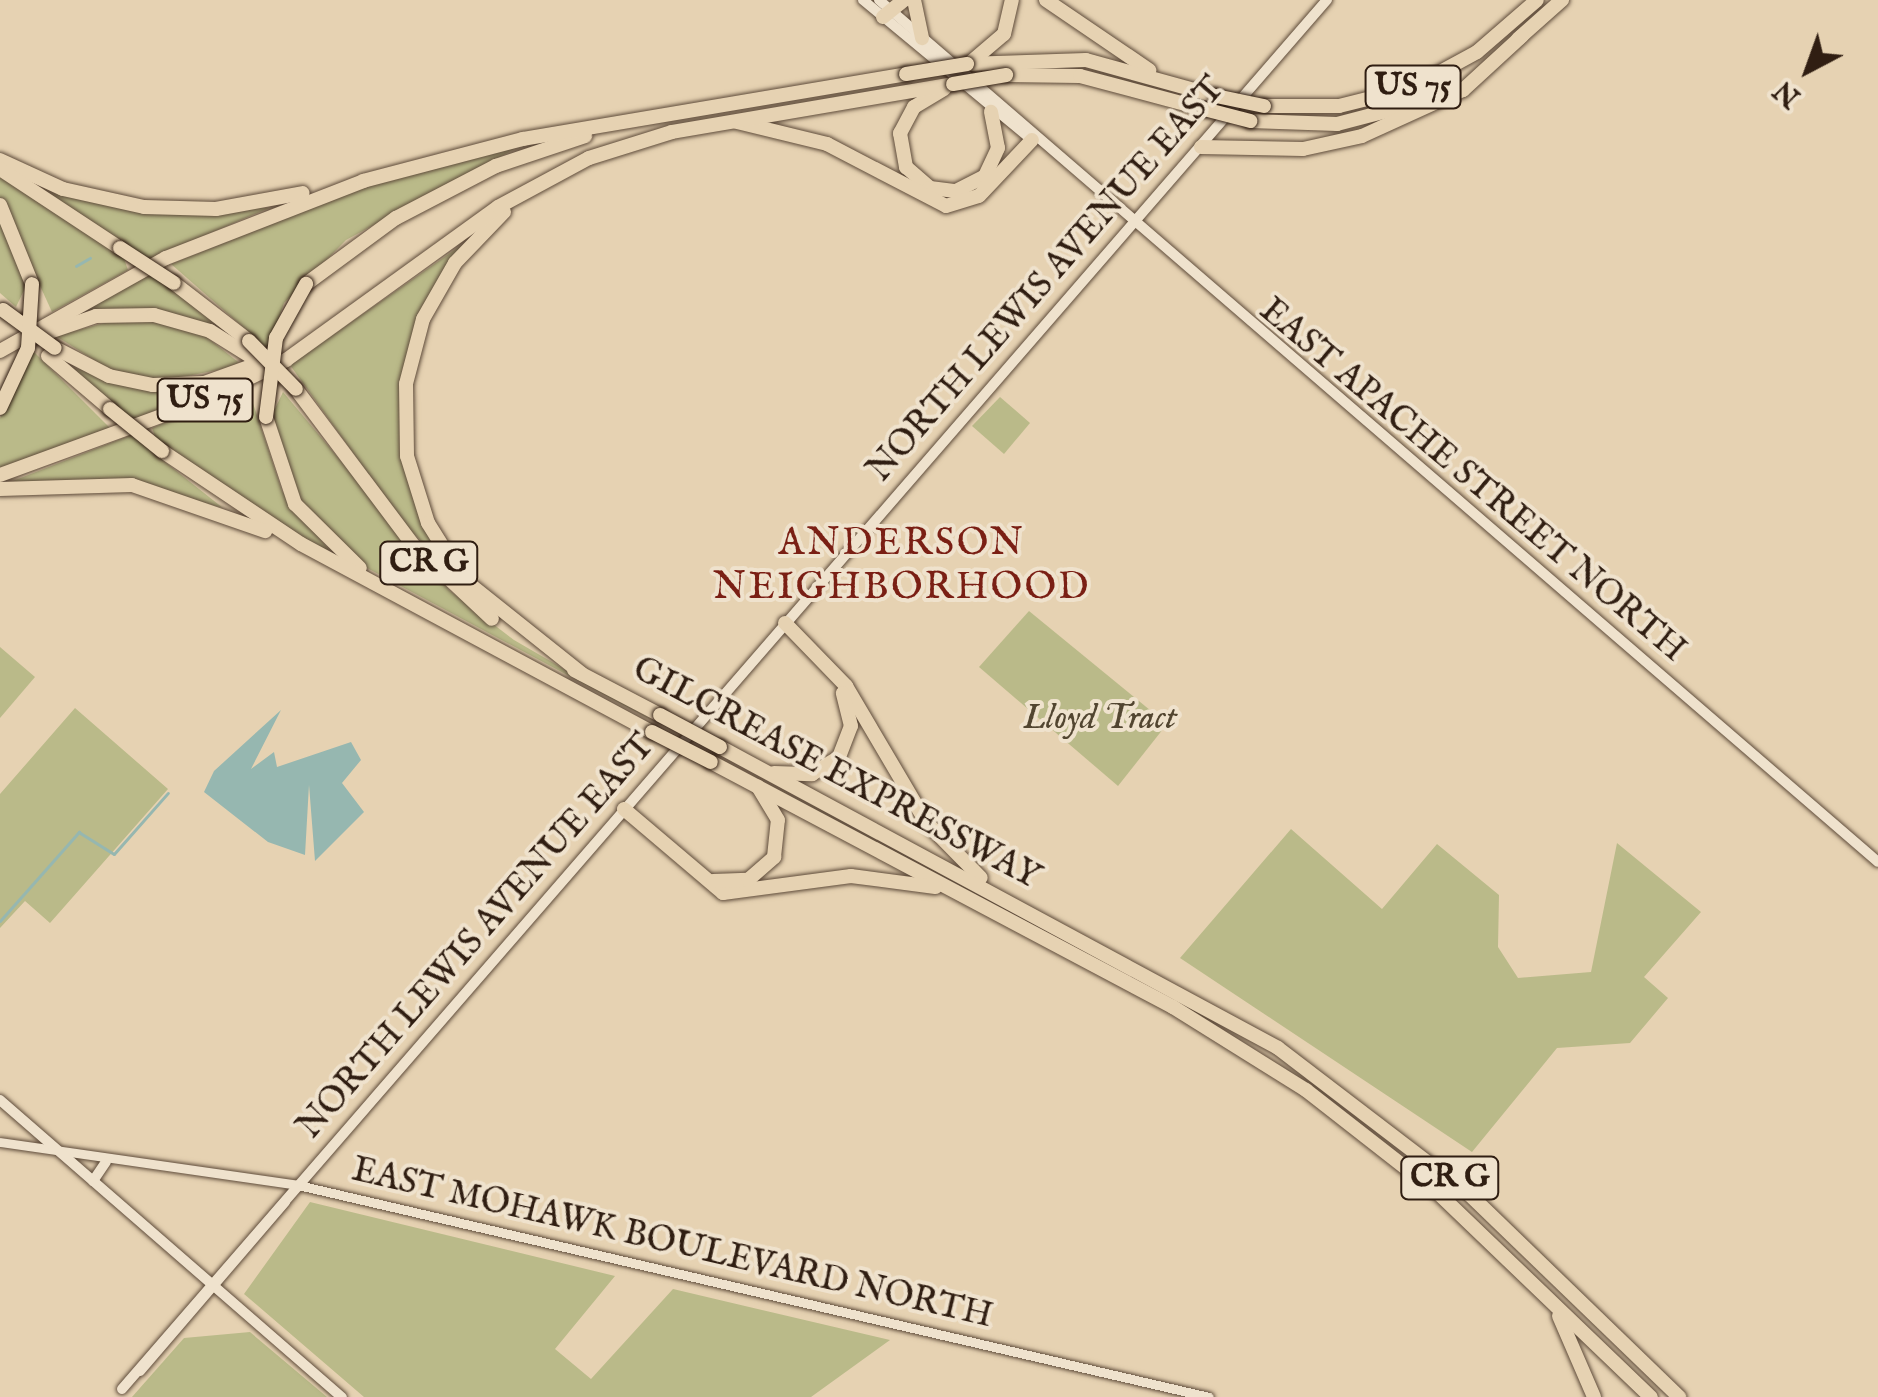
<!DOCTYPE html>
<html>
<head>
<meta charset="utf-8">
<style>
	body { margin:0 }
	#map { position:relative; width:1878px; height:1397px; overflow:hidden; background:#e6d2b2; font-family:"IM FELL English",serif }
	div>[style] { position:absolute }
	.green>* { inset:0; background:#baba89 }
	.water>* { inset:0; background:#96b7b0 }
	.stream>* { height:2.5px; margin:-1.25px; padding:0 1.25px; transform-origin:1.25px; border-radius:1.25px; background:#96b7b0 }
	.roads { filter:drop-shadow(0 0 2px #5e4b3a) drop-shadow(0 0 2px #5e4b3a) }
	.tertiary>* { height:9px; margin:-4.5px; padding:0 4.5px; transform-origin:4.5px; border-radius:4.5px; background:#efe2cd }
	.secondary>* { height:10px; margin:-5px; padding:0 5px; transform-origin:5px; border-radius:5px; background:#efe2cd }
	.motorway>* { height:14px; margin:-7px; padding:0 7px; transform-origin:7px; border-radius:7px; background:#e6d2b2 }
	.bridges { filter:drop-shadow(0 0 2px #301e12) drop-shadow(0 0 2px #301e12) }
	.motorway-bridge>* { height:14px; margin:-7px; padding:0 7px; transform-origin:7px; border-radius:7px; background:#e6d2b2 }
	span { translate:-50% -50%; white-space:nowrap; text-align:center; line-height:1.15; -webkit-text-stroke:8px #efe2cd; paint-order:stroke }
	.shield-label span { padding:2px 8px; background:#efe2cd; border:2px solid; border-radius:8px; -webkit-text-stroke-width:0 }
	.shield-label { font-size:32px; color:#301e12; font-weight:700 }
	.street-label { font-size:35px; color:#301e12 }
	.park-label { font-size:35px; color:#524530; font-style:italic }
	.neighbourhood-label { font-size:38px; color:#7a1f14; letter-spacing:2.5px }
	.north { position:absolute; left:1758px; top:20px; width:100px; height:100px; -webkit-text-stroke:8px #efe2cd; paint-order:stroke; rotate:221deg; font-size:28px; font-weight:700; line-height:40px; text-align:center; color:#301e12 }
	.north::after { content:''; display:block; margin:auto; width:35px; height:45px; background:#301e12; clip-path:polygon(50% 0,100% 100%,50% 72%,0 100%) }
</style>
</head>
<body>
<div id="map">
	<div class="green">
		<div style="clip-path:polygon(522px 145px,346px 240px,284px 303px,268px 349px,171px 264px,390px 177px)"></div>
		<div style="clip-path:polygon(0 176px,123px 256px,128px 270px,52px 312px,0 198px)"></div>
		<div style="clip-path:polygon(29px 181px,93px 201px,269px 208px,150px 259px)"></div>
		<div style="clip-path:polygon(0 212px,27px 284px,16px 307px,0 293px)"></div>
		<div style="clip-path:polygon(473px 237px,415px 332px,408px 476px,461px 581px,404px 524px,290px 365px)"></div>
		<div style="clip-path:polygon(150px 274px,154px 276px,237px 341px,180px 316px,60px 323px)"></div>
		<div style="clip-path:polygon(130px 316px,195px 328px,242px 365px,163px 381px,113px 372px,56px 336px)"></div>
		<div style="clip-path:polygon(33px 351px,110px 428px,0 470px,0 418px)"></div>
		<div style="clip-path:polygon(67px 366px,162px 391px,229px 385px,131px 422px)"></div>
		<div style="clip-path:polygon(248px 388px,282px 491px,337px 560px,156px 439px,152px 428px)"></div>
		<div style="clip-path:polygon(283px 392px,450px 591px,514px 640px,657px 723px,354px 561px,298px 501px,272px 415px)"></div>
		<div style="clip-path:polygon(1000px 397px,1030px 423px,1004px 454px,972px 426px)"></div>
		<div style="clip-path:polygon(131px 435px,223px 508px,125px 480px,0 486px)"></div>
		<div style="clip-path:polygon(1029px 611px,1167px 724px,1118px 786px,979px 667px)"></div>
		<div style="clip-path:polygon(0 647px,35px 677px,0 718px)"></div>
		<div style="clip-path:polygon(75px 708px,168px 789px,50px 923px,25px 901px,0 928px,0 794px)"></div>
		<div style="clip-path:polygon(1291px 829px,1382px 909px,1437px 844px,1499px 895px,1498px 947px,1518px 978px,1591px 972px,1617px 843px,1701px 912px,1644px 977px,1668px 998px,1630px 1043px,1557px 1048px,1472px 1152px,1180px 958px)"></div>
		<div style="clip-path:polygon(310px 1202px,615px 1276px,555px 1349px,591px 1379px,673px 1289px,890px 1340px,811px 1397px,364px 1397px,244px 1294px)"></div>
		<div style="clip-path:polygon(250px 1332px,327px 1397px,132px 1397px,184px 1338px)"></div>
	</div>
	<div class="water">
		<div style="clip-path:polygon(281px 710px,251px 769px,274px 752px,277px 767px,351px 742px,361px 760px,342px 783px,364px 812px,315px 861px,309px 785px,305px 855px,268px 842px,204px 792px,214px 771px)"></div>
	</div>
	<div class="stream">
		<div style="left:76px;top:266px;width:16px;rotate:-30deg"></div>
		<div style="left:0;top:921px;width:119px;rotate:-48.4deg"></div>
		<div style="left:79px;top:832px;width:41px;rotate:32.2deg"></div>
		<div style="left:114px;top:854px;width:81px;rotate:-48.5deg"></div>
	</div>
	<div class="roads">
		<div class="tertiary">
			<div style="left:0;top:1142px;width:301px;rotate:8.2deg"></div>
			<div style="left:298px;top:1185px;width:935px;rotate:13.1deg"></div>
		</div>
		<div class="secondary">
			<div style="left:863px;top:0;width:219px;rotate:39.6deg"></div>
			<div style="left:879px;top:0;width:1319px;rotate:40.79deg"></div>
			<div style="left:0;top:1100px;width:453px;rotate:41deg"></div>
			<div style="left:93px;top:1181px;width:23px;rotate:-56deg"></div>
			<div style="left:140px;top:1371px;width:223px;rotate:-49.4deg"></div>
			<div style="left:122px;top:1389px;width:1839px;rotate:-49.06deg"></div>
		</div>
		<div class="motorway">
			<div style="left:914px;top:0;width:39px;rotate:78deg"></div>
			<div style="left:1046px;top:0;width:125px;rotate:34.2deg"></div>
			<div style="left:883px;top:17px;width:27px;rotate:-39deg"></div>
			<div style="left:1518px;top:39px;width:59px;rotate:-41.6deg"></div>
			<div style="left:971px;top:62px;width:43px;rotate:-40.3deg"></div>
			<div style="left:1004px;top:34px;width:35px;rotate:-77deg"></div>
			<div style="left:967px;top:64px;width:119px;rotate:-1.9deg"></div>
			<div style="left:1086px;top:60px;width:135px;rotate:15.5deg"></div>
			<div style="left:1006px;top:75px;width:74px;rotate:0.8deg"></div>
			<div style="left:1080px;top:76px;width:128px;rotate:14.9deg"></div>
			<div style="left:944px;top:89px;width:35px;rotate:149deg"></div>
			<div style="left:914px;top:107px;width:30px;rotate:118deg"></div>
			<div style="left:900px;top:133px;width:35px;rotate:80deg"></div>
			<div style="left:906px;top:167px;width:32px;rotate:41deg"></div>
			<div style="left:930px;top:188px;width:26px;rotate:7deg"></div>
			<div style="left:956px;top:191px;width:33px;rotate:-27deg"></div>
			<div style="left:985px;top:176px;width:31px;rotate:-65deg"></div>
			<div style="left:998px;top:148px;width:37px;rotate:-101deg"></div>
			<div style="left:1264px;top:106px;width:75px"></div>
			<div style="left:1339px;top:106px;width:74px;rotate:-14deg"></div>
			<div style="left:1411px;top:88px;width:75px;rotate:-28.6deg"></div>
			<div style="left:1477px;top:52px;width:79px;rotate:-40.9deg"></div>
			<div style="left:1250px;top:121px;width:87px;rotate:2deg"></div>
			<div style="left:1337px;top:124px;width:87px;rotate:-14.7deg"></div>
			<div style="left:737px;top:122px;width:93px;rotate:13.7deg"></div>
			<div style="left:827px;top:144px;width:134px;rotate:27.5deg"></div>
			<div style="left:946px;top:206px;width:34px;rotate:-17deg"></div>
			<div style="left:979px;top:196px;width:77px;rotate:-46.6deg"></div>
			<div style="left:1201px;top:147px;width:102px;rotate:1.1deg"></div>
			<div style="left:1303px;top:149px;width:60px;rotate:-12.4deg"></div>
			<div style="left:1362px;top:136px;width:111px;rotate:-24.5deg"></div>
			<div style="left:1463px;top:90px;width:80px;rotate:-42.5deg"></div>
			<div style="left:0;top:160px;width:69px;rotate:24.7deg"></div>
			<div style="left:63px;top:189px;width:83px;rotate:12.5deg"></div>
			<div style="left:144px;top:207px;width:72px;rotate:1.6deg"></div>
			<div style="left:216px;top:209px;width:88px;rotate:-10.4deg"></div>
			<div style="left:0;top:169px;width:144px;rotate:33.4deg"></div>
			<div style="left:0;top:205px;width:85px;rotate:67.9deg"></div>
			<div style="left:504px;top:212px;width:71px;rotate:133.9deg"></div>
			<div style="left:455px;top:263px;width:64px;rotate:119.7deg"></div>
			<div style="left:423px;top:319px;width:67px;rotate:104.7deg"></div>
			<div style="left:406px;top:384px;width:72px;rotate:89.2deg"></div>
			<div style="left:407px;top:456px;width:70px;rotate:72.6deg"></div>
			<div style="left:428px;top:523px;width:66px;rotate:58deg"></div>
			<div style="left:463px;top:579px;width:152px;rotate:38.6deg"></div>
			<div style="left:174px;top:283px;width:95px;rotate:37.7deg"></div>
			<div style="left:306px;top:284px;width:112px;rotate:-36.3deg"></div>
			<div style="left:396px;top:218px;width:113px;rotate:-27.5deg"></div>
			<div style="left:496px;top:166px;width:94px;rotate:-18.6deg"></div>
			<div style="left:38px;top:336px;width:61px;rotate:-19deg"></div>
			<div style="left:96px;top:316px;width:58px;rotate:-1deg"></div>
			<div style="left:154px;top:315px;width:58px;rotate:15.9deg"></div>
			<div style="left:210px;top:331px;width:51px;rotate:32.1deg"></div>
			<div style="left:55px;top:348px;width:61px;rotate:27.4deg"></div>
			<div style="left:109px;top:376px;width:45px;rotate:11.6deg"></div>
			<div style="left:153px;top:385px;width:51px;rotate:-2.2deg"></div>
			<div style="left:204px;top:383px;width:65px;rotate:-19.8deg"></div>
			<div style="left:0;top:351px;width:190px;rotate:-29.3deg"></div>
			<div style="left:166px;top:258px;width:212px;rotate:-21.3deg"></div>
			<div style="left:363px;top:181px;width:165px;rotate:-14.7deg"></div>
			<div style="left:523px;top:139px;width:388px;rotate:-9.6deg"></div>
			<div style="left:48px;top:356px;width:82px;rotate:40.5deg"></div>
			<div style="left:296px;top:389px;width:195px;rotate:53.1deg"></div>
			<div style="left:413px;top:545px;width:108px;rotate:43.1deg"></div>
			<div style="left:266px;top:417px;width:92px;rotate:71.6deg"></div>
			<div style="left:295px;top:504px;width:91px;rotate:44.6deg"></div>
			<div style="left:162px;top:451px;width:167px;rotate:33.8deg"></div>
			<div style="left:301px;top:544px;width:398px;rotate:28.2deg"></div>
			<div style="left:0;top:475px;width:213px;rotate:-20.1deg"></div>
			<div style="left:200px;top:402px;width:96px;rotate:-26deg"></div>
			<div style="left:286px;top:360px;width:261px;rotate:-35.8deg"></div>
			<div style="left:498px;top:207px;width:103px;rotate:-28.3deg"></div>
			<div style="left:589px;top:158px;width:87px;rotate:-17.4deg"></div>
			<div style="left:672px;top:132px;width:285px;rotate:-9.7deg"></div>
			<div style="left:0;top:489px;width:132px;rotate:-1.7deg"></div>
			<div style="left:132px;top:485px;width:141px;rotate:19.1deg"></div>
			<div style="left:785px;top:623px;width:88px;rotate:45.9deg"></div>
			<div style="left:846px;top:686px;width:158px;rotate:59.5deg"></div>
			<div style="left:926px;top:822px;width:78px;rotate:45.5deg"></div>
			<div style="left:574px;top:670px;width:97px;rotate:27.6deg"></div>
			<div style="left:720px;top:747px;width:634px;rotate:28.34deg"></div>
			<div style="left:1278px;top:1048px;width:242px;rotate:37.4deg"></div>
			<div style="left:1470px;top:1195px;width:291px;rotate:44deg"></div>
			<div style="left:711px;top:762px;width:523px;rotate:27.94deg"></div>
			<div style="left:1173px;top:1007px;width:157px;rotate:32deg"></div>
			<div style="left:1306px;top:1090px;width:167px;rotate:38deg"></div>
			<div style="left:1438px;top:1193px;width:295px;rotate:43.8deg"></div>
			<div style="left:774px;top:773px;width:38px;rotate:2deg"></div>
			<div style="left:812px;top:774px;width:32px;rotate:-32deg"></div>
			<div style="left:839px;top:757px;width:33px;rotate:-69deg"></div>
			<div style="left:851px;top:726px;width:34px;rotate:-104deg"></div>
			<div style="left:624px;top:809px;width:130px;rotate:40.3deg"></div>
			<div style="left:723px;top:893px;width:129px;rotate:-7.6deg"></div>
			<div style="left:851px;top:876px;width:85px;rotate:7.5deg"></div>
			<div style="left:713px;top:881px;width:35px;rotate:-2deg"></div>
			<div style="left:748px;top:880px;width:35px;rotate:-41deg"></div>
			<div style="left:774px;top:857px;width:37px;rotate:-84deg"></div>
			<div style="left:778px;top:820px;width:39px;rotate:-121deg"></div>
			<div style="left:1559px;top:1316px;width:88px;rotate:66.6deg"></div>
		</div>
	</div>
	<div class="bridges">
		<div class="motorway-bridge">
			<div style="left:906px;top:74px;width:62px;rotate:-9.3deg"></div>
			<div style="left:953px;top:84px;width:54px;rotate:-9.6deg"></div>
			<div style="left:1216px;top:96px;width:49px;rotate:11.8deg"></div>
			<div style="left:1204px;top:109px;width:48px;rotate:14.6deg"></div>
			<div style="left:120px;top:248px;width:64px;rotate:32.9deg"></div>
			<div style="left:3px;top:310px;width:64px;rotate:36.2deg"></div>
			<div style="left:249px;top:341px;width:67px;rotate:45.6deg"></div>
			<div style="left:0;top:408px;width:66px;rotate:-65deg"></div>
			<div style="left:28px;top:348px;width:64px;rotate:-86.4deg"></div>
			<div style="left:110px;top:409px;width:67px;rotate:38.9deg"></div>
			<div style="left:266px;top:417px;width:80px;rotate:-82.8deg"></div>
			<div style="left:276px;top:338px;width:62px;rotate:-60.9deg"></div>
			<div style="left:660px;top:715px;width:68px;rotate:28.1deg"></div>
			<div style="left:652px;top:732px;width:66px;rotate:27deg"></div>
		</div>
	</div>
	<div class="shield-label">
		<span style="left:1413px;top:87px">US 75</span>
		<span style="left:205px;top:400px">US 75</span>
		<span style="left:429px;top:563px">CR G</span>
		<span style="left:1450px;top:1178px">CR G</span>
	</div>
	<div class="street-label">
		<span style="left:1047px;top:280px;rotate:-49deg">NORTH LEWIS AVENUE EAST</span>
		<span style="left:1472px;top:481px;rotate:40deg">EAST APACHE STREET NORTH</span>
		<span style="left:836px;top:774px;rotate:28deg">GILCREASE EXPRESSWAY</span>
		<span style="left:477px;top:937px;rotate:-49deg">NORTH LEWIS AVENUE EAST</span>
		<span style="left:672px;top:1244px;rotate:13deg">EAST MOHAWK BOULEVARD NORTH</span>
	</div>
	<div class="park-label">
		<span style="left:1100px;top:719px">Lloyd Tract</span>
	</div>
	<div class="neighbourhood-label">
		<span style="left:902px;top:567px">ANDERSON<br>NEIGHBORHOOD</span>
	</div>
	<div class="north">N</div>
</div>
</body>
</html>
